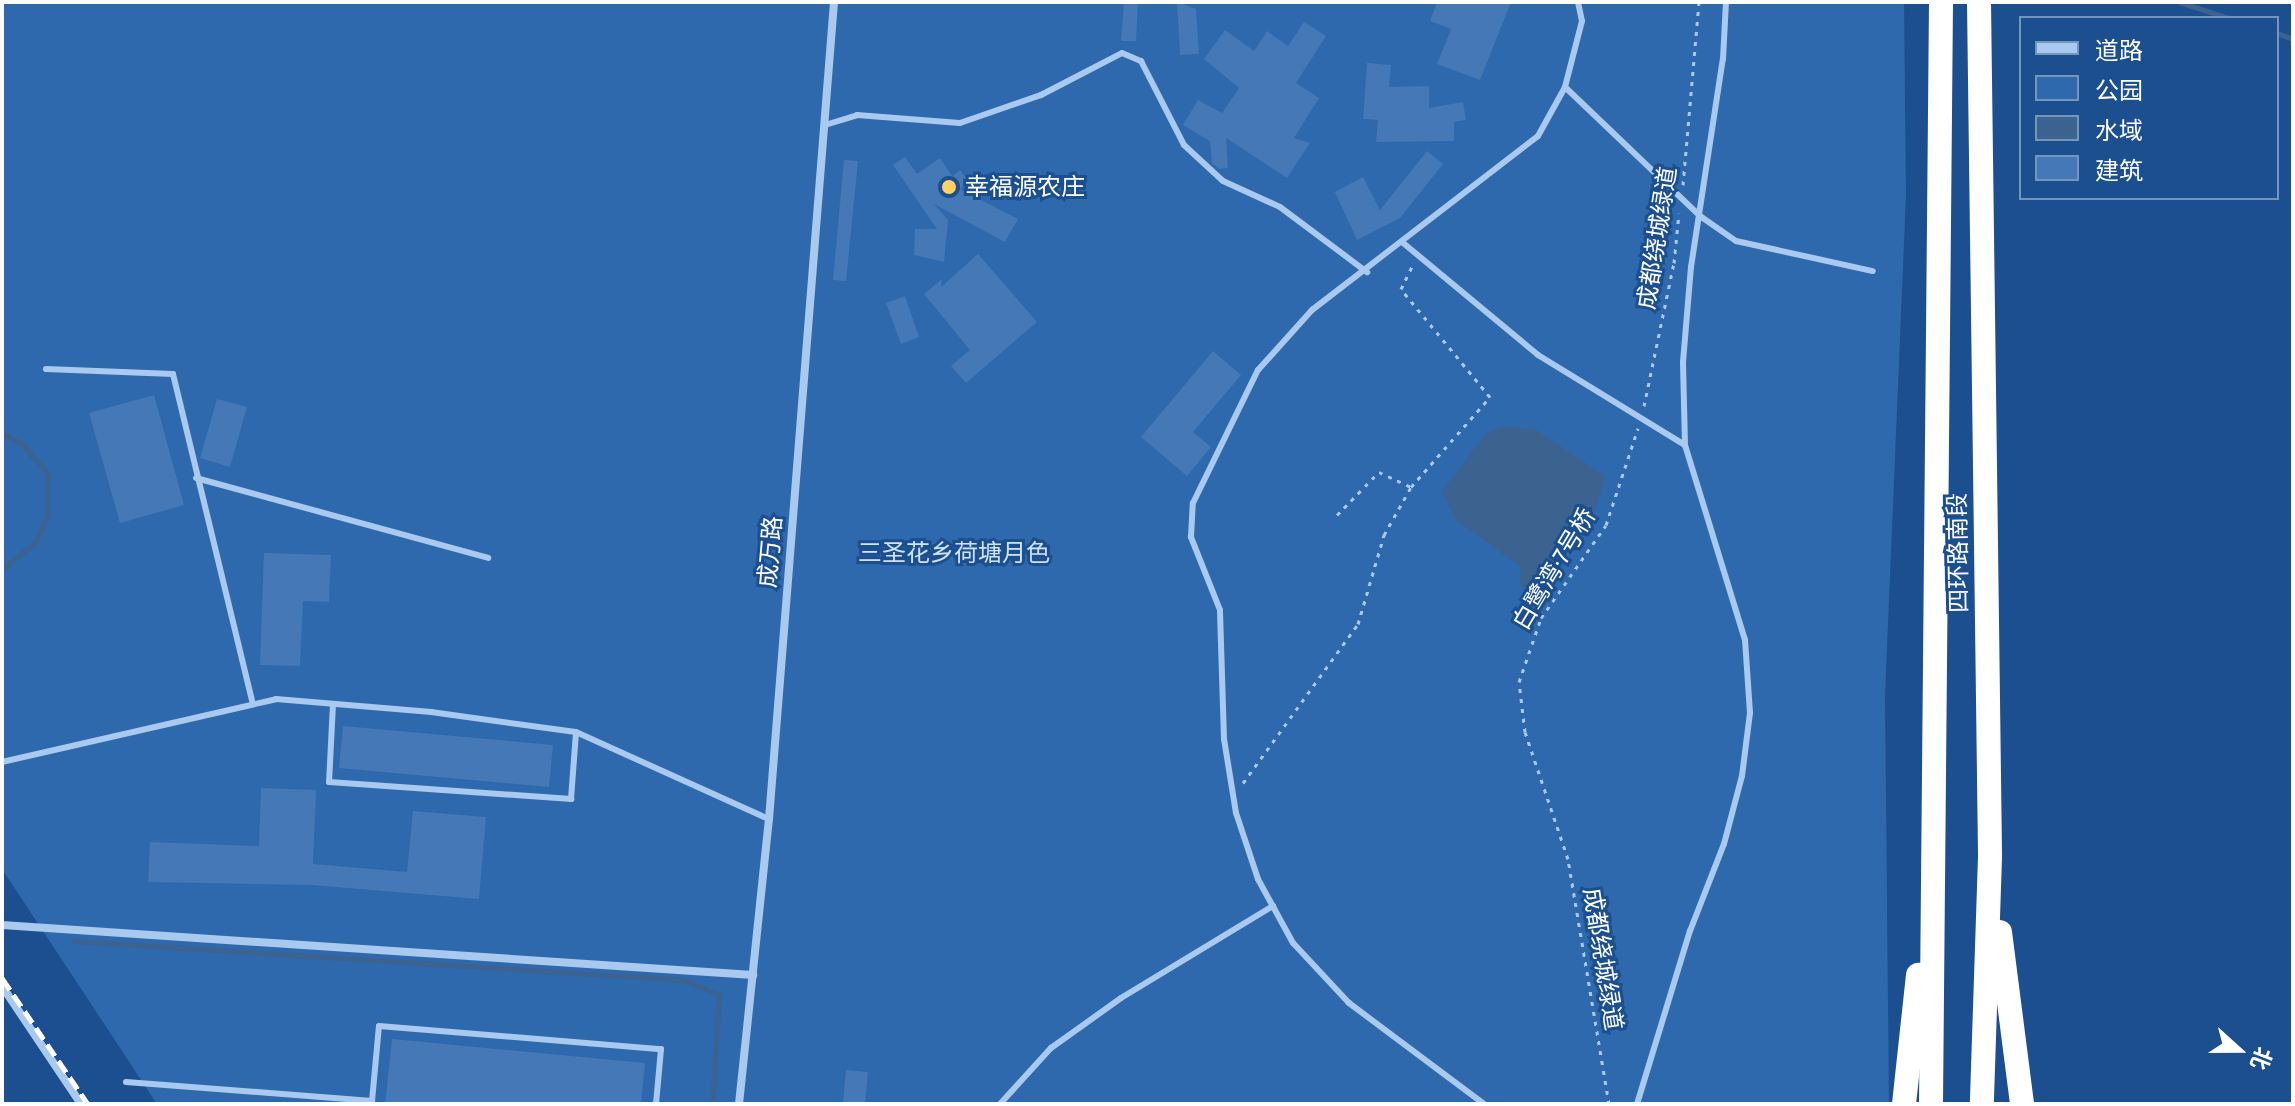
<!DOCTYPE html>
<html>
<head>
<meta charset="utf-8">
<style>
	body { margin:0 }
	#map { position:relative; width:2295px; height:1106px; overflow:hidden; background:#1b4f8f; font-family:"Archivo Narrow","Noto Sans SC",sans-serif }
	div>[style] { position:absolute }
	.green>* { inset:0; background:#2e69ad }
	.water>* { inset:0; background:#3c6290 }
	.stream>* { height:5px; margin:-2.5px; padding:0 2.5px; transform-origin:2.5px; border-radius:2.5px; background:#3c6290 }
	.building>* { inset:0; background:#4478b7 }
	.path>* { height:3px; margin-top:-1.5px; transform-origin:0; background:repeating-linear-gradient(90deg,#a9c9ee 0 4px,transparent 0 10px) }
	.service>* { height:6px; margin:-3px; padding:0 3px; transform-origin:3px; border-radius:3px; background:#a9c9ee }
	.minor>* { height:8px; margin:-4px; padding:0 4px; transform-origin:4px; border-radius:4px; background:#a9c9ee }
	.motorway>* { height:24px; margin:-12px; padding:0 12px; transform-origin:12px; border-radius:12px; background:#fff }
	.rail>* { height:5px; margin-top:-2.5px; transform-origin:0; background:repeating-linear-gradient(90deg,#fff 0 14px,transparent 0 20px) }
	.dots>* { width:22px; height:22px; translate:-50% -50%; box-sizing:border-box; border:4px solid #1b4f8f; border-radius:50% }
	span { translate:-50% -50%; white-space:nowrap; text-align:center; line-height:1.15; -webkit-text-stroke:6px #1b4f8f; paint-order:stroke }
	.poi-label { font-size:24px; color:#fff }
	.left { translate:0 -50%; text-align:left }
	.street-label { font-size:24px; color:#fff }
	.park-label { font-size:24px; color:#cfe3fa }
	.frame { position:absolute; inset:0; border:4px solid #fff; pointer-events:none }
	.legend { position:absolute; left:2019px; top:16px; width:260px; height:184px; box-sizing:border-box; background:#1b4f8f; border:2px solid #7695bc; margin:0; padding:10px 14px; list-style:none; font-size:24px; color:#fff }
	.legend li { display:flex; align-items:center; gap:16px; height:40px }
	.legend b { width:40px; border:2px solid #7695bc }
	.north { position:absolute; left:2199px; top:1010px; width:80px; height:80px; -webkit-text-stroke:6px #1b4f8f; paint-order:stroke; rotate:111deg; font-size:22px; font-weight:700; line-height:32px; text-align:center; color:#fff }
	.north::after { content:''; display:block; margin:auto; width:28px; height:36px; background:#fff; clip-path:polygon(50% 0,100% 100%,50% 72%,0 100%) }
</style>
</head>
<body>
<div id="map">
	<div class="green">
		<div style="clip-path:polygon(2px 2px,1904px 2px,1906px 195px,1885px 696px,1889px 1104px,157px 1104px,2px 869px)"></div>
	</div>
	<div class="water">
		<div style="clip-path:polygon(1504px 426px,1535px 429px,1605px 476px,1592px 520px,1531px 604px,1520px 583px,1520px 566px,1456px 520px,1442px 492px,1486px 433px)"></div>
	</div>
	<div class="stream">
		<div style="left:2179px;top:2px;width:52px;rotate:17.7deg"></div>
		<div style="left:2277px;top:33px;width:17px;rotate:21deg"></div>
		<div style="left:2px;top:433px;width:23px;rotate:29deg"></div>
		<div style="left:22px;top:444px;width:38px;rotate:49deg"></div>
		<div style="left:47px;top:473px;width:44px;rotate:90deg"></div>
		<div style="left:47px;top:517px;width:29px;rotate:115deg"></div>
		<div style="left:35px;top:543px;width:42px;rotate:141.8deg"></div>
		<div style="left:74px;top:941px;width:611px;rotate:3.66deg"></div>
		<div style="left:684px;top:980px;width:38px;rotate:22deg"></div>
		<div style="left:719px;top:994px;width:110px;rotate:93.6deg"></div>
	</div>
	<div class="building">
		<div style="clip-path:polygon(1124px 2px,1138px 2px,1136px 41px,1121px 41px)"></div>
		<div style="clip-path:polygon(1177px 2px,1196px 9px,1199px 54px,1180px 55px)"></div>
		<div style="clip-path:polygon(1437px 2px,1511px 2px,1480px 80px,1437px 64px,1451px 29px,1430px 21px)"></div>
		<div style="clip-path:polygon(1304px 22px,1326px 36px,1296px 83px,1319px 98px,1294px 138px,1310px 143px,1287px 178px,1226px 138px,1228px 168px,1219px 169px,1212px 163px,1210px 141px,1183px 125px,1198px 100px,1222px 113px,1239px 88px,1204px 59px,1225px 30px,1254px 51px,1267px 31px,1288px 46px)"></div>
		<div style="clip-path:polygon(1367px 63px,1391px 65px,1389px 87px,1429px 86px,1429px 108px,1463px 102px,1466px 120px,1454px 122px,1454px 141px,1376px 142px,1378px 120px,1363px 119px)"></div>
		<div style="clip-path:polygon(1427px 151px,1443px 164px,1400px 218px,1357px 240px,1335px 192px,1363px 177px,1380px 210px)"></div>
		<div style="clip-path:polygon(905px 157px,917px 174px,940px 158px,952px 176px,960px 170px,969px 183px,960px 189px,1018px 219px,1005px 242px,934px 204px,948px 220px,944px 262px,914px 255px,915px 229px,937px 229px,893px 165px)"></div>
		<div style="clip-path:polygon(844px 160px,858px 161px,846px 281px,833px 280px)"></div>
		<div style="clip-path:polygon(978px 254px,1037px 322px,966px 383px,951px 366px,970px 350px,924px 294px,942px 279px,941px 287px)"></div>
		<div style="clip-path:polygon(905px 296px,919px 337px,901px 344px,886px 303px)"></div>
		<div style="clip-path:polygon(1213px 351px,1241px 375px,1193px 432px,1211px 447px,1187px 476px,1141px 437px)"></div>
		<div style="clip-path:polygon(154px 395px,184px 505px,120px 523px,89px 413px)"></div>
		<div style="clip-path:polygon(217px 399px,247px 407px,230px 467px,200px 458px)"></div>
		<div style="clip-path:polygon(264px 553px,331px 555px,329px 602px,303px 601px,300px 666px,260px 665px)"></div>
		<div style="clip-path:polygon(343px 726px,553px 745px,549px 787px,339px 768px)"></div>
		<div style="clip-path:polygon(261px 788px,316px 790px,313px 864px,407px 872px,413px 811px,486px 817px,479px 899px,312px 885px,148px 882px,150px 842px,259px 846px)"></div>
		<div style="clip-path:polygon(392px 1039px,645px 1063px,641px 1104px,385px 1104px)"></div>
		<div style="clip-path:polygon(846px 1070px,868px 1072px,865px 1104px,843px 1104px)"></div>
	</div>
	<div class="path">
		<div style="left:1683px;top:185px;width:184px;rotate:-85deg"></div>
		<div style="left:1644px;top:406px;width:146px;rotate:-78.2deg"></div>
		<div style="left:1674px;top:263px;width:50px;rotate:-84.3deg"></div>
		<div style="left:1337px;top:515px;width:60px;rotate:-45.7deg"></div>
		<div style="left:1379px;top:472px;width:35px;rotate:25deg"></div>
		<div style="left:1411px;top:487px;width:120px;rotate:-48.7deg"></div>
		<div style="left:1490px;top:397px;width:140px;rotate:-129.5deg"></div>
		<div style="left:1401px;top:289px;width:25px;rotate:-64deg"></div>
		<div style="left:1243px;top:783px;width:196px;rotate:-54.1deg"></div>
		<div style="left:1358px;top:624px;width:93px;rotate:-73.7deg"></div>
		<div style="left:1384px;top:535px;width:55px;rotate:-60.6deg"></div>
		<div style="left:1609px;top:1104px;width:248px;rotate:-99.5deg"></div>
		<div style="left:1568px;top:859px;width:134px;rotate:-108.7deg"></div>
		<div style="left:1525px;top:732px;width:50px;rotate:-96.8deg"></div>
		<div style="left:1519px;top:682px;width:68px;rotate:-71deg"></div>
		<div style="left:1541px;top:618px;width:113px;rotate:-55deg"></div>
		<div style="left:1606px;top:525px;width:102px;rotate:-71.7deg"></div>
	</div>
	<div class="service">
		<div style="left:1565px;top:87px;width:187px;rotate:43.7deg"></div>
		<div style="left:1700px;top:216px;width:44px;rotate:34.8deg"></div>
		<div style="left:1736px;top:241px;width:140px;rotate:12.4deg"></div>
		<div style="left:825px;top:125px;width:34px;rotate:-17deg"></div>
		<div style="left:857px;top:115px;width:103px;rotate:4.4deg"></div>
		<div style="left:960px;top:123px;width:86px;rotate:-19.1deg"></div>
		<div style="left:1041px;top:95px;width:91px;rotate:-27.4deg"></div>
		<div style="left:1122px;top:53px;width:21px;rotate:23deg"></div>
		<div style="left:1141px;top:61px;width:94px;rotate:62.9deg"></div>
		<div style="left:1184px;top:145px;width:53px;rotate:42.7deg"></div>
		<div style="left:1223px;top:181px;width:63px;rotate:24.5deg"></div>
		<div style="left:1280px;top:207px;width:109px;rotate:36.8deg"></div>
		<div style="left:1402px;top:242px;width:177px;rotate:39.7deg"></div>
		<div style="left:1538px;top:355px;width:172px;rotate:31.5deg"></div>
		<div style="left:46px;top:369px;width:127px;rotate:2.3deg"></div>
		<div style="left:173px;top:374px;width:336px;rotate:76.4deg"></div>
		<div style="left:196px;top:478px;width:303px;rotate:15.3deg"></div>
		<div style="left:333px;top:704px;width:78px;rotate:92.9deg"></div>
		<div style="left:329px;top:782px;width:243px;rotate:4deg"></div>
		<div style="left:571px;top:799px;width:67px;rotate:-85.7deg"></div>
		<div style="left:2px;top:762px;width:281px;rotate:-12.9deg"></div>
		<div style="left:276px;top:699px;width:156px;rotate:4.8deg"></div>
		<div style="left:431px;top:712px;width:146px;rotate:7.9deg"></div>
		<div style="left:576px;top:732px;width:212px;rotate:24.3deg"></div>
		<div style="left:126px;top:1082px;width:247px;rotate:4.4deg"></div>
		<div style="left:372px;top:1101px;width:75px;rotate:-84.7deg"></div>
		<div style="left:379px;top:1026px;width:283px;rotate:4.7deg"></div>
		<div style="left:661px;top:1049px;width:55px;rotate:95.2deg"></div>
		<div style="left:1000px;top:1104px;width:76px;rotate:-47.7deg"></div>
		<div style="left:1051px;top:1048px;width:86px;rotate:-35.5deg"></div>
		<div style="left:1121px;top:998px;width:178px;rotate:-31.2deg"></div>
		<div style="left:1484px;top:1104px;width:169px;rotate:-143.2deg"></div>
		<div style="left:1349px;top:1003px;width:82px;rotate:-133deg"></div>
		<div style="left:1293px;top:943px;width:73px;rotate:-118.7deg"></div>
		<div style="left:1258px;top:879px;width:70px;rotate:-108.4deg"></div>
		<div style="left:1236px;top:813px;width:75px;rotate:-99.2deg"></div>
		<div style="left:1224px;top:739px;width:129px;rotate:-91.8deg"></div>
		<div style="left:1220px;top:610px;width:79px;rotate:-111.7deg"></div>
		<div style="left:1191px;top:537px;width:34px;rotate:-87deg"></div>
		<div style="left:1193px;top:503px;width:148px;rotate:-64deg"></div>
		<div style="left:1258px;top:370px;width:81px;rotate:-48deg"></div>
		<div style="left:1312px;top:310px;width:285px;rotate:-37.6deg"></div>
		<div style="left:1538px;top:136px;width:56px;rotate:-61.1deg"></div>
		<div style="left:1565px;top:87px;width:68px;rotate:-75.6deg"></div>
		<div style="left:1582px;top:21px;width:19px;rotate:-102deg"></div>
		<div style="left:1637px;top:1104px;width:181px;rotate:-73deg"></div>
		<div style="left:1690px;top:931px;width:93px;rotate:-68.7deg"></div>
		<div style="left:1724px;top:844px;width:70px;rotate:-75.2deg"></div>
		<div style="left:1742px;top:776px;width:64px;rotate:-82.8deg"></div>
		<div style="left:1750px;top:713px;width:73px;rotate:-93.9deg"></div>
		<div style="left:1745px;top:640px;width:204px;rotate:-107.1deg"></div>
		<div style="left:1685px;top:445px;width:83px;rotate:-91.4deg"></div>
		<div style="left:1683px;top:362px;width:95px;rotate:-85.2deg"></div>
		<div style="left:1691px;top:267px;width:210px;rotate:-81.3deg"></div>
		<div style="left:1723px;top:59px;width:57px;rotate:-87deg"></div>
	</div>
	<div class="minor">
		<div style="left:2px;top:925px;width:753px;rotate:3.81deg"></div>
		<div style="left:2px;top:986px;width:142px;rotate:56.2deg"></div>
		<div style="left:739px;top:1104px;width:287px;rotate:-84deg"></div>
		<div style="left:769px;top:819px;width:820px;rotate:-85.45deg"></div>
	</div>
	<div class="motorway">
		<div style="left:1979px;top:2px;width:855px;rotate:89.26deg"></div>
		<div style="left:1990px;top:857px;width:247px;rotate:91.9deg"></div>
		<div style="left:2000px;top:932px;width:173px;rotate:82.7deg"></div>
		<div style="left:1904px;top:1104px;width:130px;rotate:-83.8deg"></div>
		<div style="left:1931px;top:1104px;width:1102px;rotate:-89.48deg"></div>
	</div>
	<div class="rail">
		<div style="left:2px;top:978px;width:153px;rotate:55.7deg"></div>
	</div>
	<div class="dots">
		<div style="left:949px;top:187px;background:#ffd166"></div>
	</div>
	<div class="poi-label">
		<span class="left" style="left:965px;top:187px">幸福源农庄</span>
	</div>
	<div class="street-label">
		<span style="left:1657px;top:238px;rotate:-81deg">成都绕城绿道</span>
		<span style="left:770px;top:552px;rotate:-85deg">成万路</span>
		<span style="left:1958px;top:553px;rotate:-91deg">四环路南段</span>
		<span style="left:1554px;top:569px;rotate:-59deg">白鹭湾·7号桥</span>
		<span style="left:1603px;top:959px;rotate:81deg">成都绕城绿道</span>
	</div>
	<div class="park-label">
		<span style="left:954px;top:553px">三圣花乡荷塘月色</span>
	</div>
	<div class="frame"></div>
	<ul class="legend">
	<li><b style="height:10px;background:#a9c9ee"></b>道路</li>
	<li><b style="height:22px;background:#2e69ad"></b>公园</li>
	<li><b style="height:22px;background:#3c6290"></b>水域</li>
	<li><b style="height:22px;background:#4478b7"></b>建筑</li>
	</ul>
	<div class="north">北</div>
</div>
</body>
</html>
